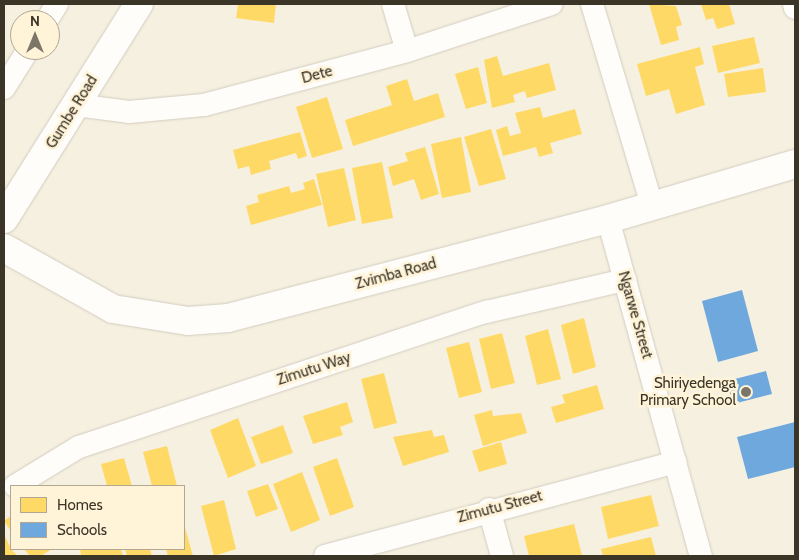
<!DOCTYPE html>
<html>
<head>
<meta charset="utf-8">
<style>
	body { margin:0 }
	#map { position:relative; width:799px; height:560px; overflow:hidden; background:#f6f0e1; font-family:Cabin,sans-serif }
	div>[style] { position:absolute }
	.homes>* { inset:0; background:#ffd966 }
	.schools>* { inset:0; background:#6fa8dc }
	.roads { filter:drop-shadow(0 0 1px #d2ccbf) drop-shadow(0 0 1px #d2ccbf) }
	.minor>* { height:22px; margin:-11px; padding:0 11px; transform-origin:11px; border-radius:11px; background:#fefdfa }
	.tertiary>* { height:28px; margin:-14px; padding:0 14px; transform-origin:14px; border-radius:14px; background:#fefdfa }
	.dots>* { width:14px; height:14px; translate:-50% -50%; box-sizing:border-box; border:2px solid #fff3d8; border-radius:50% }
	span { translate:-50% -50%; white-space:nowrap; text-align:center; line-height:1.15; -webkit-text-stroke:5px #fff3d8; paint-order:stroke }
	.street-label { font-size:15px; color:#3b3528 }
	.poi-label { font-size:15px; color:#3b3528 }
	.right { translate:-100% -50%; text-align:right }
	.frame { position:absolute; inset:0; border:5px solid #3b3528; pointer-events:none }
	.legend { position:absolute; left:10px; top:485px; width:175px; height:65px; box-sizing:border-box; background:#fff3d8; border:1px solid #b1a792; margin:0; padding:6px 9px; list-style:none; font-size:15px; color:#3b3528 }
	.legend li { display:flex; align-items:center; gap:10px; height:25px }
	.legend b { width:25px; border:1px solid #b1a792 }
	.north { position:absolute; left:10px; top:10px; width:50px; height:50px; box-sizing:border-box; background:#fff3d8; border:1px solid #b1a792; border-radius:50%; rotate:0deg; font-size:14px; font-weight:700; line-height:20px; text-align:center; color:#3b3528 }
	.north::after { content:''; display:block; margin:auto; width:18px; height:22px; background:#7c7669; clip-path:polygon(50% 0,100% 100%,50% 72%,0 100%) }
</style>
</head>
<body>
<div id="map">
	<div class="homes">
		<div style="clip-path:polygon(238px 4px,276px 4px,274px 23px,236px 18px)"></div>
		<div style="clip-path:polygon(649px 4px,676px 6px,682px 25px,676px 27px,679px 40px,661px 45px)"></div>
		<div style="clip-path:polygon(701px 4px,729px 4px,735px 24px,717px 29px,713px 18px,706px 20px)"></div>
		<div style="clip-path:polygon(754px 37px,760px 63px,718px 73px,712px 46px)"></div>
		<div style="clip-path:polygon(700px 47px,704px 64px,695px 67px,705px 105px,676px 114px,669px 89px,646px 96px,637px 64px)"></div>
		<div style="clip-path:polygon(497px 56px,503px 76px,549px 63px,556px 90px,527px 98px,525px 91px,513px 95px,515px 102px,492px 108px,484px 60px)"></div>
		<div style="clip-path:polygon(478px 67px,487px 103px,466px 109px,455px 74px)"></div>
		<div style="clip-path:polygon(763px 68px,766px 92px,728px 97px,724px 74px)"></div>
		<div style="clip-path:polygon(407px 79px,414px 101px,438px 93px,445px 117px,353px 146px,345px 120px,392px 105px,386px 86px)"></div>
		<div style="clip-path:polygon(327px 97px,343px 149px,312px 158px,296px 107px)"></div>
		<div style="clip-path:polygon(540px 107px,543px 118px,575px 109px,582px 134px,550px 143px,553px 153px,539px 157px,536px 147px,503px 156px,496px 130px,507px 126px,510px 136px,521px 133px,515px 113px)"></div>
		<div style="clip-path:polygon(491px 129px,506px 179px,479px 186px,464px 137px)"></div>
		<div style="clip-path:polygon(300px 132px,307px 156px,298px 159px,296px 153px,269px 161px,271px 169px,251px 175px,249px 166px,238px 169px,233px 150px)"></div>
		<div style="clip-path:polygon(461px 137px,471px 192px,442px 198px,431px 144px)"></div>
		<div style="clip-path:polygon(425px 147px,439px 194px,421px 200px,414px 179px,393px 186px,388px 167px,408px 161px,405px 153px)"></div>
		<div style="clip-path:polygon(382px 162px,393px 218px,362px 224px,352px 168px)"></div>
		<div style="clip-path:polygon(344px 168px,356px 220px,328px 227px,316px 174px)"></div>
		<div style="clip-path:polygon(314px 179px,322px 205px,251px 225px,246px 206px,259px 202px,257px 195px,289px 186px,291px 193px,305px 189px,303px 183px)"></div>
		<div style="clip-path:polygon(584px 318px,596px 367px,573px 374px,561px 325px)"></div>
		<div style="clip-path:polygon(548px 329px,561px 379px,537px 385px,525px 336px)"></div>
		<div style="clip-path:polygon(502px 333px,515px 383px,491px 389px,479px 339px)"></div>
		<div style="clip-path:polygon(469px 342px,482px 392px,459px 398px,446px 348px)"></div>
		<div style="clip-path:polygon(384px 373px,397px 423px,374px 429px,361px 379px)"></div>
		<div style="clip-path:polygon(597px 385px,604px 409px,556px 423px,551px 407px,565px 403px,562px 395px)"></div>
		<div style="clip-path:polygon(347px 402px,353px 422px,340px 427px,343px 435px,313px 444px,303px 416px)"></div>
		<div style="clip-path:polygon(492px 410px,493px 416px,521px 413px,527px 433px,483px 446px,474px 415px)"></div>
		<div style="clip-path:polygon(238px 418px,256px 466px,228px 478px,210px 430px)"></div>
		<div style="clip-path:polygon(283px 425px,293px 453px,261px 464px,251px 437px)"></div>
		<div style="clip-path:polygon(432px 430px,434px 437px,444px 435px,449px 452px,403px 466px,393px 437px)"></div>
		<div style="clip-path:polygon(501px 442px,507px 464px,479px 472px,472px 451px)"></div>
		<div style="clip-path:polygon(167px 446px,177px 486px,152px 486px,143px 452px)"></div>
		<div style="clip-path:polygon(124px 458px,132px 486px,107px 486px,101px 464px)"></div>
		<div style="clip-path:polygon(337px 458px,354px 507px,330px 516px,313px 467px)"></div>
		<div style="clip-path:polygon(302px 472px,320px 520px,291px 532px,273px 484px)"></div>
		<div style="clip-path:polygon(268px 484px,278px 509px,256px 517px,247px 491px)"></div>
		<div style="clip-path:polygon(651px 495px,659px 526px,608px 539px,601px 507px)"></div>
		<div style="clip-path:polygon(224px 500px,236px 549px,214px 556px,201px 506px)"></div>
		<div style="clip-path:polygon(11px 516px,11px 531px,4px 521px)"></div>
		<div style="clip-path:polygon(184px 524px,193px 556px,168px 556px,166px 549px,184px 549px)"></div>
		<div style="clip-path:polygon(574px 524px,582px 555px,529px 556px,524px 536px)"></div>
		<div style="clip-path:polygon(4px 534px,11px 549px,18px 556px,4px 556px)"></div>
		<div style="clip-path:polygon(651px 537px,656px 556px,603px 556px,601px 549px)"></div>
		<div style="clip-path:polygon(24px 549px,52px 549px,41px 556px,30px 556px)"></div>
		<div style="clip-path:polygon(80px 549px,121px 549px,123px 556px,81px 556px)"></div>
		<div style="clip-path:polygon(125px 549px,150px 549px,152px 556px,127px 556px)"></div>
	</div>
	<div class="schools">
		<div style="clip-path:polygon(742px 290px,758px 351px,718px 362px,702px 301px)"></div>
		<div style="clip-path:polygon(766px 371px,772px 394px,733px 404px,727px 381px)"></div>
		<div style="clip-path:polygon(795px 422px,795px 467px,748px 479px,737px 437px)"></div>
	</div>
	<div class="roads">
		<div class="minor">
			<div style="left:393px;top:4px;width:49px;rotate:73.4deg"></div>
			<div style="left:592px;top:4px;width:210px;rotate:73.4deg"></div>
			<div style="left:794px;top:4px;width:4px;rotate:76deg"></div>
			<div style="left:47px;top:20px;width:19px;rotate:-58deg"></div>
			<div style="left:4px;top:88px;width:45px;rotate:-57.7deg"></div>
			<div style="left:76px;top:105px;width:53px;rotate:7.5deg"></div>
			<div style="left:129px;top:112px;width:75px;rotate:-5.3deg"></div>
			<div style="left:204px;top:105px;width:210px;rotate:-14.9deg"></div>
			<div style="left:407px;top:51px;width:152px;rotate:-18deg"></div>
			<div style="left:608px;top:219px;width:350px;rotate:74.6deg"></div>
			<div style="left:15px;top:486px;width:75px;rotate:-31.4deg"></div>
			<div style="left:79px;top:447px;width:429px;rotate:-18.4deg"></div>
			<div style="left:486px;top:312px;width:143px;rotate:-13deg"></div>
			<div style="left:489px;top:509px;width:49px;rotate:74.5deg"></div>
			<div style="left:325px;top:556px;width:363px;rotate:-15deg"></div>
		</div>
		<div class="tertiary">
			<div style="left:4px;top:219px;width:254px;rotate:-57.9deg"></div>
			<div style="left:4px;top:248px;width:125px;rotate:29.2deg"></div>
			<div style="left:113px;top:309px;width:76px;rotate:9.1deg"></div>
			<div style="left:188px;top:321px;width:40px;rotate:-4.3deg"></div>
			<div style="left:228px;top:318px;width:393px;rotate:-14.6deg"></div>
			<div style="left:608px;top:219px;width:195px;rotate:-16.4deg"></div>
		</div>
	</div>
	<div class="dots">
		<div style="left:746px;top:392px;background:#7c7669"></div>
	</div>
	<div class="street-label">
		<span style="left:317px;top:75px;rotate:-15deg">Dete</span>
		<span style="left:72px;top:112px;rotate:-58deg">Gumbe Road</span>
		<span style="left:396px;top:274px;rotate:-15deg">Zvimba Road</span>
		<span style="left:635px;top:315px;rotate:74deg">Ngarwe Street</span>
		<span style="left:314px;top:369px;rotate:-18deg">Zimutu Way</span>
		<span style="left:500px;top:507px;rotate:-15deg">Zimutu Street</span>
	</div>
	<div class="poi-label">
		<span class="right" style="left:736px;top:392px">Shiriyedenga<br>Primary School</span>
	</div>
	<div class="frame"></div>
	<ul class="legend">
	<li><b style="height:14px;background:#ffd966"></b>Homes</li>
	<li><b style="height:14px;background:#6fa8dc"></b>Schools</li>
	</ul>
	<div class="north">N</div>
</div>
</body>
</html>
